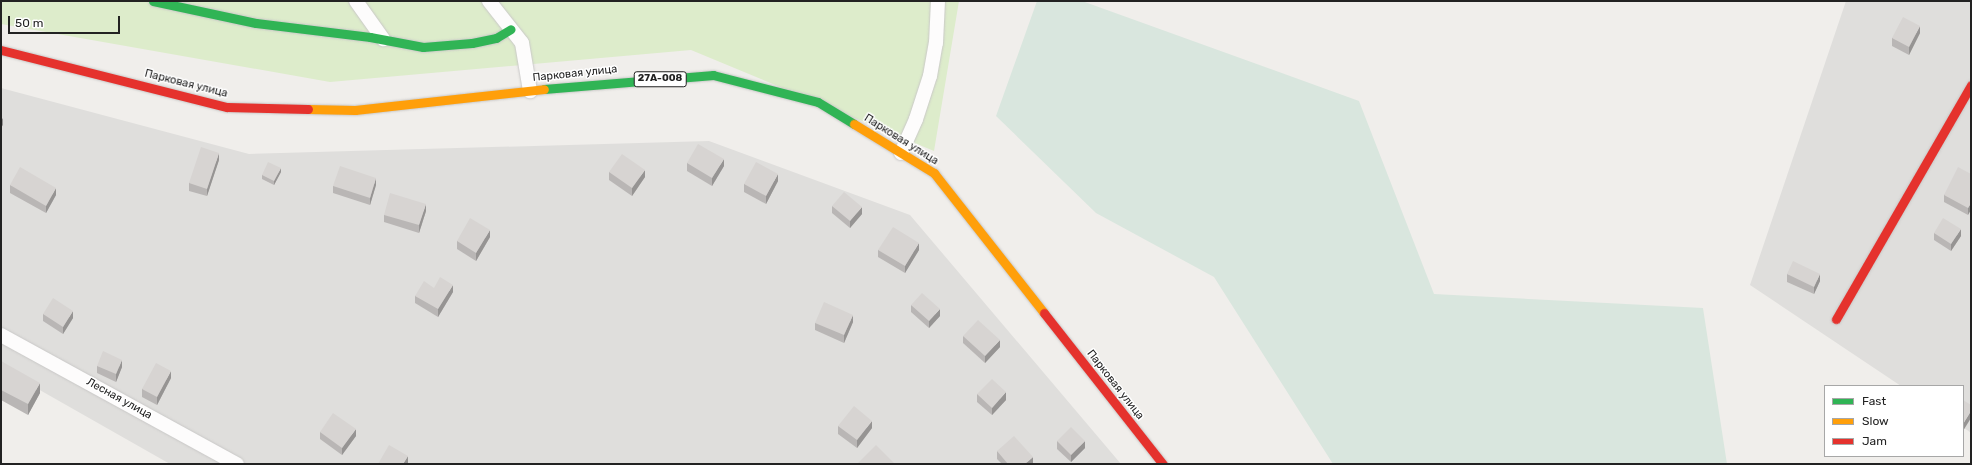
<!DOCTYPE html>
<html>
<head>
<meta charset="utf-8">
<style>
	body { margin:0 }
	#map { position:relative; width:1972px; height:465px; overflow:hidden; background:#f0eeeb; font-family:Rubik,sans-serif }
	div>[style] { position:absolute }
	.residential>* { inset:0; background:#dfdedc }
	.grass>* { inset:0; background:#ddeccb }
	.wetland>* { inset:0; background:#d9e6de }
	.roads { filter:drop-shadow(0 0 1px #c9c8c7) drop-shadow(0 0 1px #c9c8c7) }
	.street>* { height:14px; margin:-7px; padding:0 7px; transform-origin:7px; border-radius:7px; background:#fdfcfc }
	.fast>* { height:9px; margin:-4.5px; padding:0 4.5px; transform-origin:4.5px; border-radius:4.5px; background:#30b455 }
	.slow>* { height:9px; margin:-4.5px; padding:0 4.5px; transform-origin:4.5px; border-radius:4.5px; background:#ff9f0a }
	.jam>* { height:9px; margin:-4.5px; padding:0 4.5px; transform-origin:4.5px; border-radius:4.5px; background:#e5322d }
	.wall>* { inset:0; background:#b9b6b5 }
	.shaded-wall>* { inset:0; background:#969493 }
	.building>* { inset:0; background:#d7d4d2 }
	span { translate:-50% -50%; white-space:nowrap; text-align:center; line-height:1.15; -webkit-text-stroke:3px #fff; paint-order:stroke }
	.shield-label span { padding:1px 3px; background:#fff; border:1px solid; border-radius:3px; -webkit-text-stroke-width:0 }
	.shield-label { font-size:10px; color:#222; font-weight:700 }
	.street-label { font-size:11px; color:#222 }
	.frame { position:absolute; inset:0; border:2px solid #222; pointer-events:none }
	.legend { position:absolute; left:1824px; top:385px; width:140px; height:72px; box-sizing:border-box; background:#fff; border:1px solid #a7a7a7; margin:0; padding:5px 7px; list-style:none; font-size:12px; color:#222 }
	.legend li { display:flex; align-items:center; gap:8px; height:20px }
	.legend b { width:20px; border:1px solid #a7a7a7 }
	.scale { position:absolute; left:8px; top:16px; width:112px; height:18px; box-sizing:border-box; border:2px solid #222; border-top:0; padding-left:5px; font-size:12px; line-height:14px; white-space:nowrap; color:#222; -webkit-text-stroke:3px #fff; paint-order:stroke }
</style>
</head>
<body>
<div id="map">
	<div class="residential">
		<div style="clip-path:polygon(1846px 1px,1971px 1px,1971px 433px,1963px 427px,1963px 386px,1901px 386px,1750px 285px)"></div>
		<div style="clip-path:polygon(1px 88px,249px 154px,709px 141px,910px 215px,1121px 464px,170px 464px,1px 368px)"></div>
	</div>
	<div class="grass">
		<div style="clip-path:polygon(1px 1px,959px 1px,934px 151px,691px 50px,330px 82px,1px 24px)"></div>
	</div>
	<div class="wetland">
		<div style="clip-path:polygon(1037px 1px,1082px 1px,1359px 101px,1434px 294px,1703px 308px,1727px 464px,1333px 464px,1214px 277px,1096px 213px,996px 116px)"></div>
	</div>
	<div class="roads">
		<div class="street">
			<div style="left:356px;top:1px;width:47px;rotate:54.6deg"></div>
			<div style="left:489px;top:1px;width:53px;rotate:51.8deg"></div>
			<div style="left:522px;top:43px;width:49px;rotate:80.5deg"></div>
			<div style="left:901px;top:153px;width:37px;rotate:-66deg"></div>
			<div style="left:916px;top:119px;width:45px;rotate:-72deg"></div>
			<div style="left:930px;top:76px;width:34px;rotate:-80deg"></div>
			<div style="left:936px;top:43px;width:42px;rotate:-87.3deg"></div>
			<div style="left:1px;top:335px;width:269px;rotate:28.7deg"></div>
		</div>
		<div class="fast">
			<div style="left:153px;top:1px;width:105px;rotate:12.1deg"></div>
			<div style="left:256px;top:23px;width:115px;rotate:7deg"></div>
			<div style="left:370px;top:37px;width:54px;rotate:10.7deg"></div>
			<div style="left:423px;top:47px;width:49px;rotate:-4.7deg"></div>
			<div style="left:472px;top:43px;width:25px;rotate:-12deg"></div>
			<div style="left:496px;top:38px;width:17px;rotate:-31deg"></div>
			<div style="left:544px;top:89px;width:170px;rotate:-4.7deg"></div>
			<div style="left:713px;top:75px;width:108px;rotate:14.4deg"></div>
			<div style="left:818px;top:102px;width:42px;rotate:31.4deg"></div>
		</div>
		<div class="slow">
			<div style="left:308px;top:109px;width:47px;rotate:1.2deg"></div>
			<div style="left:355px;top:110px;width:190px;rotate:-6.3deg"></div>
			<div style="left:854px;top:124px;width:94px;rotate:31.5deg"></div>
			<div style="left:934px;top:173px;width:178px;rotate:51.8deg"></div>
		</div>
		<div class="jam">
			<div style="left:1px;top:50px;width:233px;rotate:14.2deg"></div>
			<div style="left:227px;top:107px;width:81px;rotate:1.4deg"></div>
			<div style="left:1044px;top:313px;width:192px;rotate:51.8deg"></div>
			<div style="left:1836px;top:319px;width:270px;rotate:-60deg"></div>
		</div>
	</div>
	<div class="wall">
		<div style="clip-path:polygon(1920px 33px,1909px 55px,1892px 46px,1892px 38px)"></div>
		<div style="clip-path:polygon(219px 160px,207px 196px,189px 191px,189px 183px)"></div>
		<div style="clip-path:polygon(687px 163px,724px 166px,712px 186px,687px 171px)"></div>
		<div style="clip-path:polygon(281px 172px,274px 185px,262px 179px,262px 175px)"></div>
		<div style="clip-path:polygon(609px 172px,645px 177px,632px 196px,609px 180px)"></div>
		<div style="clip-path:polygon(1971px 174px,1968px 215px,1944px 202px,1944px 195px)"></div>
		<div style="clip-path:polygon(778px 181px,766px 204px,744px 192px,744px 184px)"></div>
		<div style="clip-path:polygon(10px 185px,56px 195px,46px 213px,10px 193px)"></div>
		<div style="clip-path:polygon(376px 185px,370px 205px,333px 193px,333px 186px)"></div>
		<div style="clip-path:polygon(832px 206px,862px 214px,850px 228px,832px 213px)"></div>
		<div style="clip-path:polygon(426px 211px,419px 233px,384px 222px,384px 215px)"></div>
		<div style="clip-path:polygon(1934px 233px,1961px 236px,1951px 251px,1934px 240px)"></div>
		<div style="clip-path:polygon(490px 237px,476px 261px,457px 249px,457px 241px)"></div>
		<div style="clip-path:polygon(878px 250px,919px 250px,905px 273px,878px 257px)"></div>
		<div style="clip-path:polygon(1787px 274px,1820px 281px,1814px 294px,1787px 282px)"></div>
		<div style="clip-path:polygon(434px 288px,453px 292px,438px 317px,415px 303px,415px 296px)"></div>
		<div style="clip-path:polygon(911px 305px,940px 316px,929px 328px,911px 312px)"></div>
		<div style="clip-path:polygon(43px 314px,73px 318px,63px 334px,43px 321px)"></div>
		<div style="clip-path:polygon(853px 322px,844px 343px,815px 330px,815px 323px)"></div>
		<div style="clip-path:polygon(963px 336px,1000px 347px,985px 363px,963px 343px)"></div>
		<div style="clip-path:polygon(1px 361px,40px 393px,28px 415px,1px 400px)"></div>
		<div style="clip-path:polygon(97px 366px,122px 367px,116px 382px,97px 373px)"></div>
		<div style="clip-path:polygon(171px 378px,157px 405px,142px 397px,142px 389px)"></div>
		<div style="clip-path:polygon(977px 394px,1006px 400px,992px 415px,977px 402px)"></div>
		<div style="clip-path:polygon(838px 426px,872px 428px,857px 448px,838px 434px)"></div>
		<div style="clip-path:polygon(320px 432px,356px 436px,342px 455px,320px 439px)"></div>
		<div style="clip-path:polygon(1057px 441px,1085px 448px,1071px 462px,1057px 449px)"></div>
		<div style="clip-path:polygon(997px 451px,1033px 464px,1002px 464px,997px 459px)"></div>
	</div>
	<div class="shaded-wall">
		<div style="clip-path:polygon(1920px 26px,1920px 33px,1909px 55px,1909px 47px)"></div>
		<div style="clip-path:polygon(3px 118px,3px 125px,1px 128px,1px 121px)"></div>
		<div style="clip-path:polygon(219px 153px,219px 160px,207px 196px,207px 189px)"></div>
		<div style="clip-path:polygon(724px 159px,724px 166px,712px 186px,712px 178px)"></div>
		<div style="clip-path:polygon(281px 168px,281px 172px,274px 185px,274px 181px)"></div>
		<div style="clip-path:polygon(645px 170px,645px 177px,632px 196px,632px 188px)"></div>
		<div style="clip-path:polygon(778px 174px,778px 181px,766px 204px,766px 196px)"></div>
		<div style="clip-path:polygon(376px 178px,376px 185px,370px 205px,370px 198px)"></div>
		<div style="clip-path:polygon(56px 188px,56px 195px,46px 213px,46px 206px)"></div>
		<div style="clip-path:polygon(1971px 203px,1971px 210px,1968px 215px,1968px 208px)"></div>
		<div style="clip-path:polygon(426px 204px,426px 211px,419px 233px,419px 225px)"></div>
		<div style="clip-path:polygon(862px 207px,862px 214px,850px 228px,850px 221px)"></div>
		<div style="clip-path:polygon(1961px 229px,1961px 236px,1951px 251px,1951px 244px)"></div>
		<div style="clip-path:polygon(490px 230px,490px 237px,476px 261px,476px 253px)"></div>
		<div style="clip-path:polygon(919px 243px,919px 250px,905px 273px,905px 266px)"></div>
		<div style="clip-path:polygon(1820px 274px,1820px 281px,1814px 294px,1814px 287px)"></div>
		<div style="clip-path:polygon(453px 285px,453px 292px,438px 317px,438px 309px)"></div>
		<div style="clip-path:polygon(940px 309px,940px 316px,929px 328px,929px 321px)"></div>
		<div style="clip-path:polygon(73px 311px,73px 318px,63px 334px,63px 327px)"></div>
		<div style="clip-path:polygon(853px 315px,853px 322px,844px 343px,844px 335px)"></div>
		<div style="clip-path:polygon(1000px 340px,1000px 347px,985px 363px,985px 356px)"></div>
		<div style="clip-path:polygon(122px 360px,122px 367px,116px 382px,116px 374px)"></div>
		<div style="clip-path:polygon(171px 371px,171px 378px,157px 405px,157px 397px)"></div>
		<div style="clip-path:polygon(40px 383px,40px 393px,28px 415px,28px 404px)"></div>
		<div style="clip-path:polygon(1006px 392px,1006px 400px,992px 415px,992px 408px)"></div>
		<div style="clip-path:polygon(1971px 411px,1971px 418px,1963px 431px,1963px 424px)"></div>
		<div style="clip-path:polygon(872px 421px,872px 428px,857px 448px,857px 440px)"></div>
		<div style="clip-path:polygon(356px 429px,356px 436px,342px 455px,342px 448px)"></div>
		<div style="clip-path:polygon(1085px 441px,1085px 448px,1071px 462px,1071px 455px)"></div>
		<div style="clip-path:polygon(408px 456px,408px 464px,403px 464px)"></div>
		<div style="clip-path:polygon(1033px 457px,1033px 464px,1025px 464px)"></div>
	</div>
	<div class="building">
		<div style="clip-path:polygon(1903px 17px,1920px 26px,1909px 47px,1892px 38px)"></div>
		<div style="clip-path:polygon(698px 144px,724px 159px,712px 178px,687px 163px)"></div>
		<div style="clip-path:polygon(201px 147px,219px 153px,207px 189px,189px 183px)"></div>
		<div style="clip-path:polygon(622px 154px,645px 170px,632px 188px,609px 172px)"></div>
		<div style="clip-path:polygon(268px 162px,281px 168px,274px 181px,262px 175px)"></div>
		<div style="clip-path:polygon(756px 162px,778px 174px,766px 196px,744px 184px)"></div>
		<div style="clip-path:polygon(340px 166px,376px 178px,370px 198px,333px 186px)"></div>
		<div style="clip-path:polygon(20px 167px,56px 188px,46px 206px,10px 185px)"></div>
		<div style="clip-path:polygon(1958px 167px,1971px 174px,1971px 203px,1968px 208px,1944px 195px)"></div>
		<div style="clip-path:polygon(844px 192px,862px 207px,850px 221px,832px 206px)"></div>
		<div style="clip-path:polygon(390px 193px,426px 204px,419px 225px,384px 215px)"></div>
		<div style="clip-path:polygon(470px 218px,490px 230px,476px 253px,457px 241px)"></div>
		<div style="clip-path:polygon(1943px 218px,1961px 229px,1951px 244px,1934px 233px)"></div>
		<div style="clip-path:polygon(893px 227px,919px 243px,905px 266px,878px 250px)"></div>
		<div style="clip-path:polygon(1793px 261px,1820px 274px,1814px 287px,1787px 274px)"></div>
		<div style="clip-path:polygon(440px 277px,453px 285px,438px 309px,415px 296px,424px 281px,434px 288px)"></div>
		<div style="clip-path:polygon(922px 293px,940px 309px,929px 321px,911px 305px)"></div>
		<div style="clip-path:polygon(53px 298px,73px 311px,63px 327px,43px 314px)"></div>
		<div style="clip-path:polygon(824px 302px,853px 315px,844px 335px,815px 323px)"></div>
		<div style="clip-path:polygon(978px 320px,1000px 340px,985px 356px,963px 336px)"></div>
		<div style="clip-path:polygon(103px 351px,122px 360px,116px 374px,97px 366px)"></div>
		<div style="clip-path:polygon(1px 361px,40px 383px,28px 404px,1px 390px)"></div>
		<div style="clip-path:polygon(156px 363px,171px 371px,157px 397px,142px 389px)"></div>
		<div style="clip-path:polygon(992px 379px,1006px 392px,992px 408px,977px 394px)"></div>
		<div style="clip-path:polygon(1963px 400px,1971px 405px,1971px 411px,1963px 424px)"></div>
		<div style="clip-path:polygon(854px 406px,872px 421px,857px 440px,838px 426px)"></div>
		<div style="clip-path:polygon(333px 413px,356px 429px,342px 448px,320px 432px)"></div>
		<div style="clip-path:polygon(1071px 427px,1085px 441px,1071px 455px,1057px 441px)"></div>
		<div style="clip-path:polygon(1014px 436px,1033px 457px,1025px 464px,1008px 464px,997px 451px)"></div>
		<div style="clip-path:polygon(389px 445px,408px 456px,403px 464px,378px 464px)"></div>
		<div style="clip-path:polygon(876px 445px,895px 464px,859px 464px,858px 463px)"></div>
	</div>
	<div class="shield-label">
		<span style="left:660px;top:79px">27А-008</span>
	</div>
	<div class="street-label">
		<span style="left:575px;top:74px;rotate:-6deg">Парковая улица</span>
		<span style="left:186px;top:84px;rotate:14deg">Парковая улица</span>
		<span style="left:901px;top:140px;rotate:32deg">Парковая улица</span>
		<span style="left:1115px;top:385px;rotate:52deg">Парковая улица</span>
		<span style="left:119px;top:399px;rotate:29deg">Лесная улица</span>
	</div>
	<div class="frame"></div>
	<ul class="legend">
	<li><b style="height:5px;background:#30b455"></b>Fast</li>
	<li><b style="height:5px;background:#ff9f0a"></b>Slow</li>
	<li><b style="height:5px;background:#e5322d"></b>Jam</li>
	</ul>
	<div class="scale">50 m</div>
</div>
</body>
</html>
